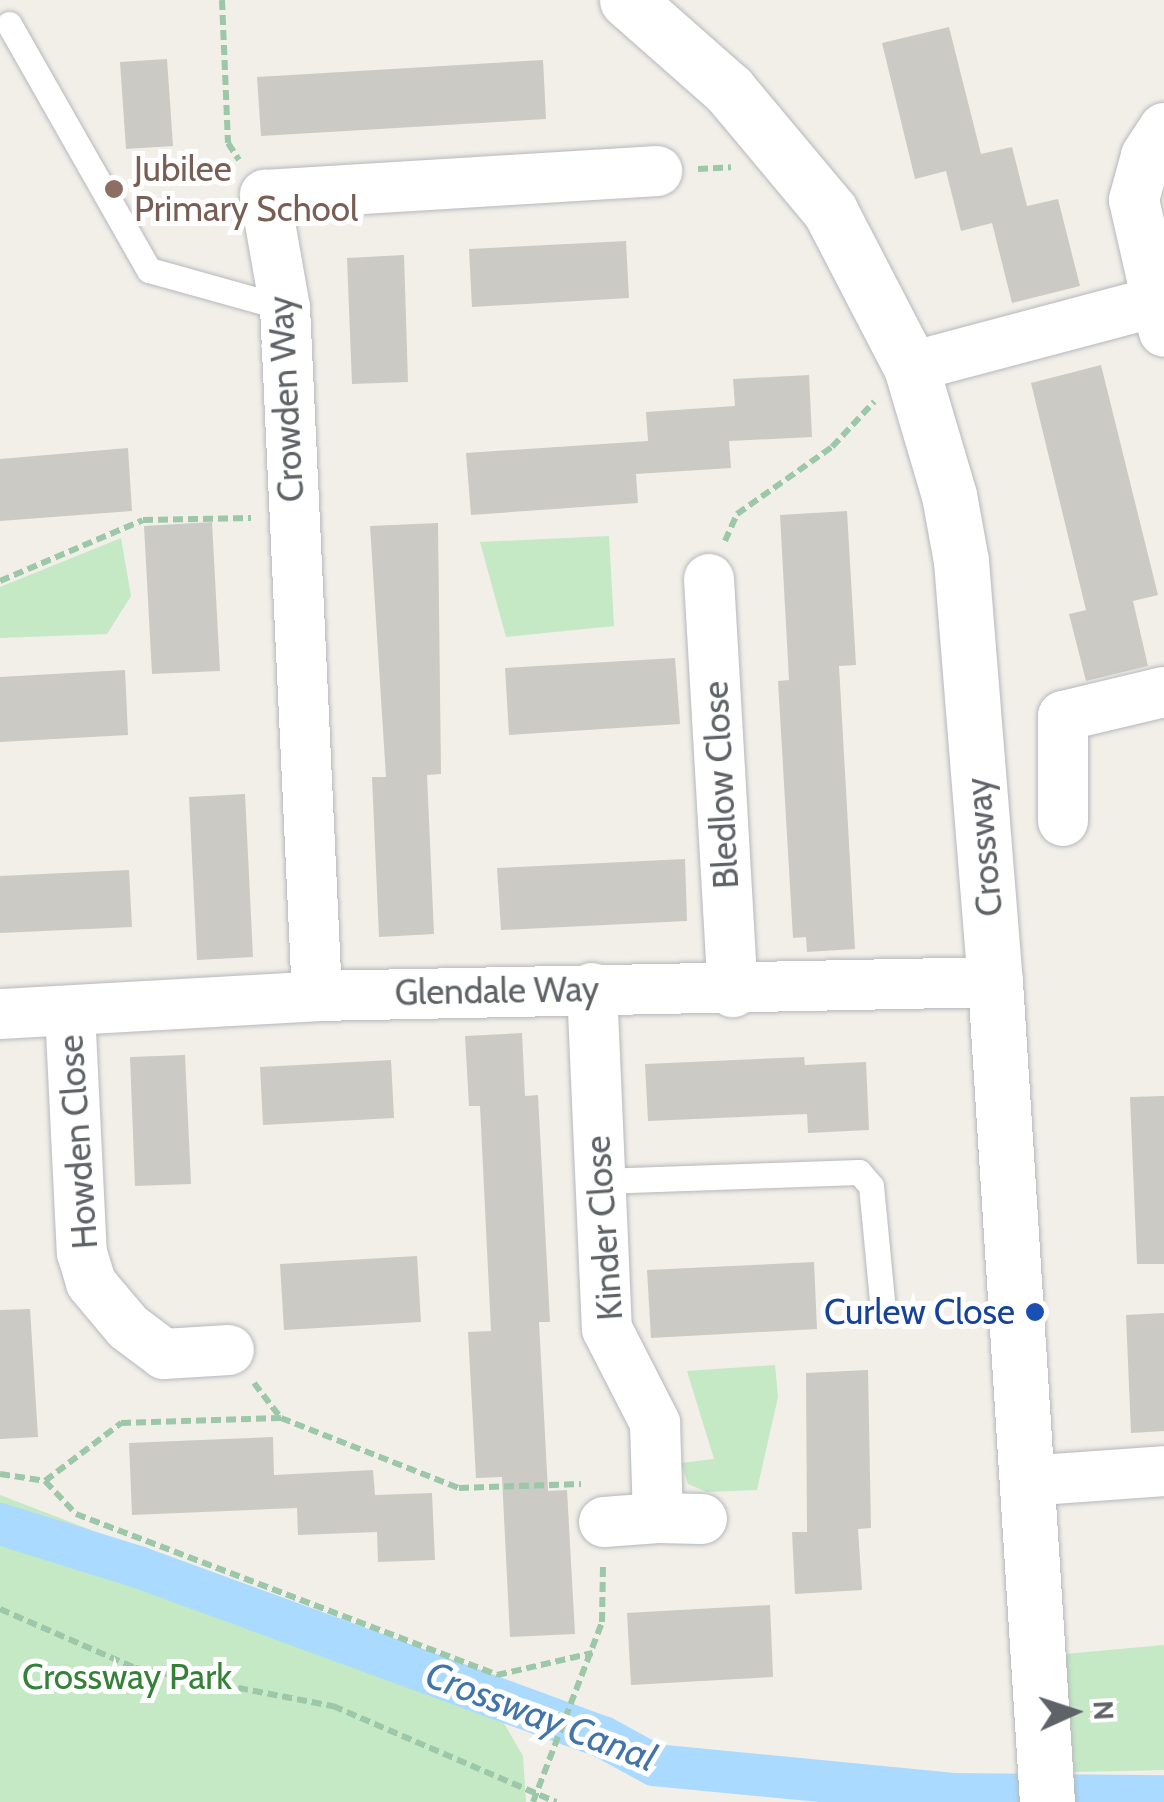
<!DOCTYPE html>
<html>
<head>
<meta charset="utf-8">
<style>
	body { margin:0 }
	#map { position:relative; width:1164px; height:1802px; overflow:hidden; background:#f1efe8; font-family:Cabin,sans-serif }
	div>[style] { position:absolute }
	.green>* { inset:0; background:#c5e8c5 }
	.canal>* { height:42px; margin:-21px; padding:0 21px; transform-origin:21px; border-radius:21px; background:#aadaff }
	.building>* { inset:0; background:#cccac5 }
	.path>* { height:6px; margin-top:-3px; transform-origin:0; background:repeating-linear-gradient(90deg,#9cc7a9 0 10px,transparent 0 15px) }
	.roads { filter:drop-shadow(0 0 2px #b5b8bc) drop-shadow(0 0 2px #b5b8bc) }
	.lane>* { height:25px; margin:-12.5px; padding:0 12.5px; transform-origin:12.5px; border-radius:12.5px; background:#fff }
	.street>* { height:50px; margin:-25px; padding:0 25px; transform-origin:25px; border-radius:25px; background:#fff }
	.secondary>* { height:55px; margin:-27.5px; padding:0 27.5px; transform-origin:27.5px; border-radius:27.5px; background:#fff }
	.dots>* { width:28px; height:28px; translate:-50% -50%; box-sizing:border-box; border:5px solid #fff; border-radius:50% }
	span { translate:-50% -50%; white-space:nowrap; text-align:center; line-height:1.15; -webkit-text-stroke:10px #fff; paint-order:stroke }
	.education-label { font-size:35px; color:#785e54 }
	.left { translate:0 -50%; text-align:left }
	.street-label { font-size:35px; color:#5f6368 }
	.transit-label { font-size:35px; color:#164399 }
	.right { translate:-100% -50%; text-align:right }
	.park-label { font-size:35px; color:#348238 }
	.water-label { font-size:38px; color:#4174aa; font-style:italic }
	.north { position:absolute; left:1024px; top:1662px; width:100px; height:100px; -webkit-text-stroke:8px #fff; paint-order:stroke; rotate:87deg; font-size:28px; font-weight:700; line-height:40px; text-align:center; color:#5f6368 }
	.north::after { content:''; display:block; margin:auto; width:35px; height:45px; background:#5f6368; clip-path:polygon(50% 0,100% 100%,50% 72%,0 100%) }
</style>
</head>
<body>
<div id="map">
	<div class="green">
		<div style="clip-path:polygon(609px 536px,614px 626px,506px 637px,480px 542px)"></div>
		<div style="clip-path:polygon(121px 538px,131px 596px,107px 634px,0 638px,0 587px)"></div>
		<div style="clip-path:polygon(775px 1365px,778px 1397px,757px 1490px,707px 1492px,688px 1484px,681px 1463px,714px 1459px,687px 1371px)"></div>
		<div style="clip-path:polygon(0 1495px,478px 1679px,523px 1756px,526px 1802px,0 1802px)"></div>
		<div style="clip-path:polygon(1164px 1645px,1164px 1770px,1074px 1772px,1065px 1654px)"></div>
	</div>
	<div class="canal">
		<div style="left:0;top:1524px;width:145px;rotate:17.3deg"></div>
		<div style="left:138px;top:1567px;width:495px;rotate:20.1deg"></div>
		<div style="left:603px;top:1737px;width:58px;rotate:28.8deg"></div>
		<div style="left:654px;top:1765px;width:303px;rotate:5.5deg"></div>
		<div style="left:956px;top:1794px;width:208px;rotate:0.6deg"></div>
	</div>
	<div class="building">
		<div style="clip-path:polygon(949px 27px,981px 154px,1012px 147px,1027px 206px,1058px 199px,1080px 286px,1012px 303px,992px 223px,961px 231px,946px 171px,915px 179px,882px 43px)"></div>
		<div style="clip-path:polygon(167px 59px,173px 146px,126px 149px,120px 62px)"></div>
		<div style="clip-path:polygon(543px 60px,546px 119px,261px 136px,257px 77px)"></div>
		<div style="clip-path:polygon(626px 241px,629px 298px,472px 307px,469px 249px)"></div>
		<div style="clip-path:polygon(404px 255px,408px 382px,352px 384px,347px 258px)"></div>
		<div style="clip-path:polygon(1101px 365px,1158px 595px,1133px 601px,1148px 666px,1086px 681px,1069px 614px,1086px 610px,1031px 383px)"></div>
		<div style="clip-path:polygon(809px 375px,812px 437px,729px 441px,731px 468px,636px 474px,638px 503px,471px 515px,466px 453px,648px 441px,646px 412px,735px 406px,733px 379px)"></div>
		<div style="clip-path:polygon(128px 448px,132px 511px,0 521px,0 459px)"></div>
		<div style="clip-path:polygon(847px 511px,856px 665px,839px 666px,855px 949px,807px 952px,806px 937px,793px 938px,778px 681px,789px 680px,780px 515px)"></div>
		<div style="clip-path:polygon(212px 522px,220px 671px,152px 674px,144px 526px)"></div>
		<div style="clip-path:polygon(438px 523px,441px 774px,427px 775px,434px 934px,379px 937px,372px 777px,386px 777px,370px 526px)"></div>
		<div style="clip-path:polygon(675px 658px,680px 724px,509px 735px,505px 668px)"></div>
		<div style="clip-path:polygon(125px 670px,128px 735px,0 742px,0 677px)"></div>
		<div style="clip-path:polygon(245px 794px,253px 957px,197px 960px,189px 797px)"></div>
		<div style="clip-path:polygon(685px 859px,687px 921px,501px 930px,497px 868px)"></div>
		<div style="clip-path:polygon(129px 870px,132px 927px,0 933px,0 876px)"></div>
		<div style="clip-path:polygon(522px 1033px,525px 1096px,538px 1095px,550px 1322px,539px 1322px,548px 1491px,567px 1490px,575px 1634px,510px 1637px,502px 1477px,476px 1478px,468px 1332px,491px 1331px,480px 1106px,469px 1106px,465px 1036px)"></div>
		<div style="clip-path:polygon(185px 1055px,191px 1184px,135px 1186px,130px 1057px)"></div>
		<div style="clip-path:polygon(804px 1057px,805px 1065px,866px 1062px,869px 1130px,808px 1133px,807px 1114px,648px 1121px,645px 1064px)"></div>
		<div style="clip-path:polygon(391px 1060px,394px 1118px,263px 1125px,260px 1067px)"></div>
		<div style="clip-path:polygon(1164px 1096px,1164px 1264px,1137px 1264px,1130px 1097px)"></div>
		<div style="clip-path:polygon(417px 1256px,421px 1322px,284px 1330px,280px 1264px)"></div>
		<div style="clip-path:polygon(814px 1262px,817px 1329px,651px 1338px,647px 1270px)"></div>
		<div style="clip-path:polygon(30px 1309px,38px 1437px,0 1439px,0 1310px)"></div>
		<div style="clip-path:polygon(1164px 1313px,1164px 1431px,1131px 1433px,1126px 1315px)"></div>
		<div style="clip-path:polygon(868px 1370px,871px 1528px,858px 1529px,862px 1590px,795px 1594px,792px 1532px,807px 1532px,806px 1373px)"></div>
		<div style="clip-path:polygon(273px 1437px,274px 1475px,373px 1470px,375px 1495px,432px 1493px,435px 1560px,378px 1562px,377px 1532px,298px 1535px,297px 1508px,132px 1515px,129px 1443px)"></div>
		<div style="clip-path:polygon(770px 1605px,773px 1677px,631px 1685px,627px 1613px)"></div>
	</div>
	<div class="path">
		<div style="left:222px;top:0;width:143px;rotate:87.6deg"></div>
		<div style="left:228px;top:143px;width:20px;rotate:57deg"></div>
		<div style="left:698px;top:169px;width:33px;rotate:-3deg"></div>
		<div style="left:725px;top:541px;width:30px;rotate:-66deg"></div>
		<div style="left:737px;top:514px;width:116px;rotate:-35.2deg"></div>
		<div style="left:832px;top:447px;width:62px;rotate:-47deg"></div>
		<div style="left:0;top:581px;width:155px;rotate:-23.1deg"></div>
		<div style="left:143px;top:520px;width:108px;rotate:-1.1deg"></div>
		<div style="left:254px;top:1383px;width:44px;rotate:52.4deg"></div>
		<div style="left:281px;top:1418px;width:191px;rotate:21.5deg"></div>
		<div style="left:459px;top:1488px;width:122px;rotate:-1.9deg"></div>
		<div style="left:0;top:1474px;width:46px;rotate:8.8deg"></div>
		<div style="left:45px;top:1481px;width:96px;rotate:-37.3deg"></div>
		<div style="left:121px;top:1423px;width:160px;rotate:-1.8deg"></div>
		<div style="left:45px;top:1481px;width:45px;rotate:46.8deg"></div>
		<div style="left:76px;top:1514px;width:451px;rotate:20.9deg"></div>
		<div style="left:497px;top:1675px;width:98px;rotate:-13deg"></div>
		<div style="left:0;top:1609px;width:147px;rotate:23.6deg"></div>
		<div style="left:135px;top:1668px;width:202px;rotate:10.9deg"></div>
		<div style="left:333px;top:1706px;width:243px;rotate:23.3deg"></div>
		<div style="left:533px;top:1802px;width:193px;rotate:-69deg"></div>
		<div style="left:602px;top:1622px;width:55px;rotate:-89deg"></div>
	</div>
	<div class="roads">
		<div class="lane">
			<div style="left:9px;top:24px;width:283px;rotate:60.4deg"></div>
			<div style="left:149px;top:270px;width:141px;rotate:15.6deg"></div>
			<div style="left:600px;top:1181px;width:259px;rotate:-2deg"></div>
			<div style="left:859px;top:1172px;width:18px;rotate:49deg"></div>
			<div style="left:871px;top:1186px;width:116px;rotate:84.5deg"></div>
		</div>
		<div class="street">
			<div style="left:1164px;top:128px;width:33px;rotate:123deg"></div>
			<div style="left:1146px;top:156px;width:46px;rotate:105.3deg"></div>
			<div style="left:1134px;top:200px;width:135px;rotate:77.2deg"></div>
			<div style="left:911px;top:367px;width:253px;rotate:-14.9deg"></div>
			<div style="left:709px;top:579px;width:414px;rotate:86.7deg"></div>
			<div style="left:1063px;top:821px;width:105px;rotate:-90deg"></div>
			<div style="left:1063px;top:716px;width:104px;rotate:-13.4deg"></div>
			<div style="left:592px;top:988px;width:341px;rotate:87.5deg"></div>
			<div style="left:607px;top:1329px;width:106px;rotate:62.9deg"></div>
			<div style="left:655px;top:1423px;width:95px;rotate:88.2deg"></div>
			<div style="left:658px;top:1518px;width:44px;rotate:1.3deg"></div>
			<div style="left:317px;top:996px;width:689px;rotate:-92.66deg"></div>
			<div style="left:285px;top:308px;width:115px;rotate:-100deg"></div>
			<div style="left:265px;top:195px;width:393px;rotate:-3.5deg"></div>
			<div style="left:70px;top:1011px;width:242px;rotate:87.2deg"></div>
			<div style="left:82px;top:1253px;width:31px;rotate:73deg"></div>
			<div style="left:91px;top:1283px;width:57px;rotate:49.9deg"></div>
			<div style="left:128px;top:1327px;width:45px;rotate:36.9deg"></div>
			<div style="left:164px;top:1354px;width:65px;rotate:-3.5deg"></div>
			<div style="left:0;top:1014px;width:318px;rotate:-3.2deg"></div>
			<div style="left:317px;top:996px;width:678px;rotate:-1.18deg"></div>
			<div style="left:1026px;top:1481px;width:138px;rotate:-4.1deg"></div>
			<div style="left:604px;top:1522px;width:54px;rotate:-4.2deg"></div>
		</div>
		<div class="secondary">
			<div style="left:627px;top:0;width:136px;rotate:41.4deg"></div>
			<div style="left:729px;top:90px;width:158px;rotate:50.1deg"></div>
			<div style="left:830px;top:211px;width:176px;rotate:62.6deg"></div>
			<div style="left:911px;top:367px;width:134px;rotate:73.5deg"></div>
			<div style="left:949px;top:495px;width:67px;rotate:79.7deg"></div>
			<div style="left:961px;top:561px;width:422px;rotate:85.4deg"></div>
			<div style="left:995px;top:982px;width:822px;rotate:86.37deg"></div>
		</div>
	</div>
	<div class="dots">
		<div style="left:114px;top:189px;background:#8d6e63"></div>
		<div style="left:1035px;top:1312px;background:#1a4fb4"></div>
	</div>
	<div class="education-label">
		<span class="left" style="left:134px;top:189px">Jubilee<br>Primary School</span>
	</div>
	<div class="street-label">
		<span style="left:286px;top:399px;rotate:-93deg">Crowden Way</span>
		<span style="left:721px;top:785px;rotate:-93deg">Bledlow Close</span>
		<span style="left:984px;top:847px;rotate:-95deg">Crossway</span>
		<span style="left:497px;top:991px;rotate:-1deg">Glendale Way</span>
		<span style="left:78px;top:1142px;rotate:-94deg">Howden Close</span>
		<span style="left:604px;top:1228px;rotate:-94deg">Kinder Close</span>
	</div>
	<div class="transit-label">
		<span class="right" style="left:1015px;top:1312px">Curlew Close</span>
	</div>
	<div class="park-label">
		<span style="left:127px;top:1677px">Crossway Park</span>
	</div>
	<div class="water-label">
		<span style="left:541px;top:1716px;rotate:21deg">Crossway Canal</span>
	</div>
	<div class="north">N</div>
</div>
</body>
</html>
